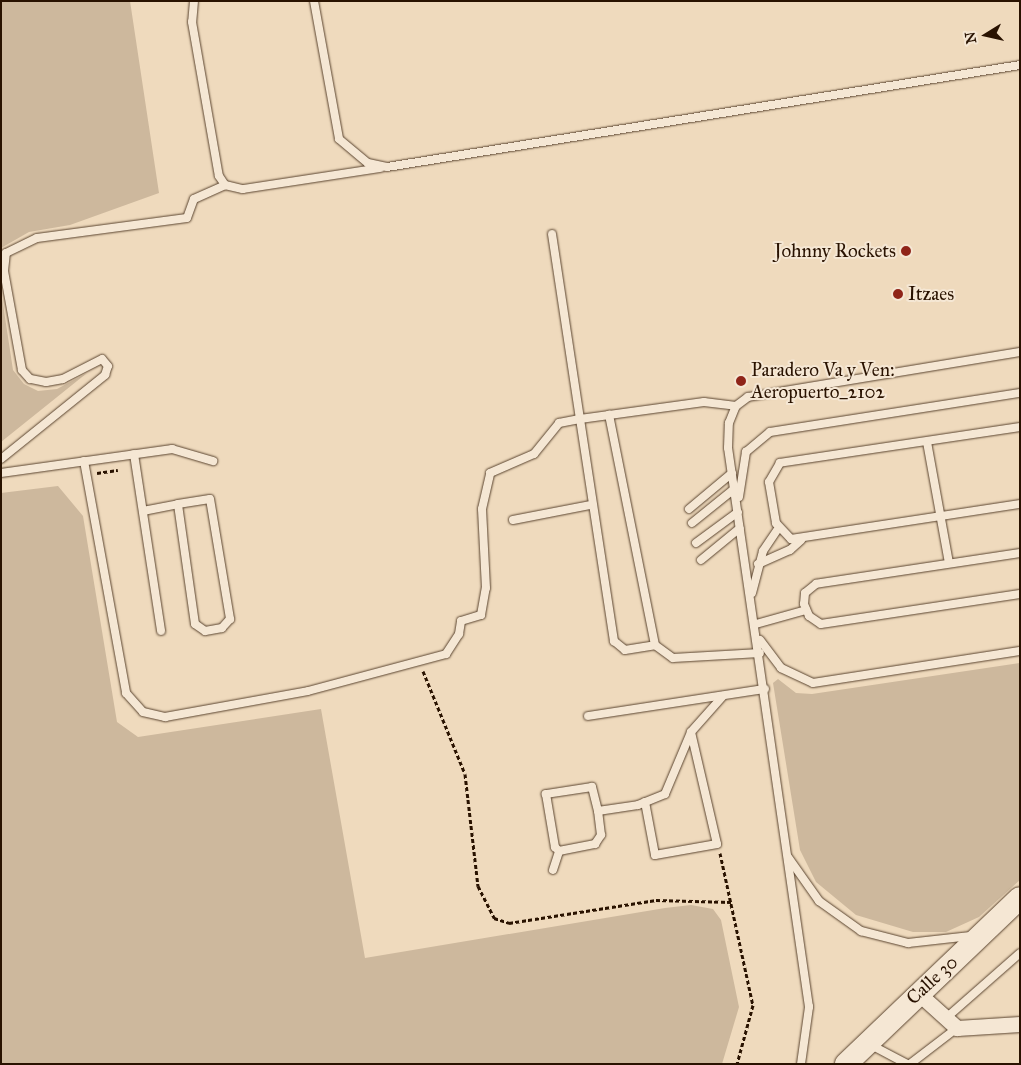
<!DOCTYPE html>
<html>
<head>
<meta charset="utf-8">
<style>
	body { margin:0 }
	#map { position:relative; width:1021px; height:1065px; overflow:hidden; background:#efdabd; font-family:"IM FELL Great Primer",serif }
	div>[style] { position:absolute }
	.green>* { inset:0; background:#cdb89d }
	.path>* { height:3px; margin-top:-1.5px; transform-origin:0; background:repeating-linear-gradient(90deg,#291200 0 4px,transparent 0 6.5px) }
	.roads { filter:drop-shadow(0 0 1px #5a442f) drop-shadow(0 0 1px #5a442f) }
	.lane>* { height:8px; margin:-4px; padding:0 4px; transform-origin:4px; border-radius:4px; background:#f5e7d4 }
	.street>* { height:15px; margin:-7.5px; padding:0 7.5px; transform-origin:7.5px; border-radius:7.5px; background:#f5e7d4 }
	.secondary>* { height:22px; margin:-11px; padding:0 11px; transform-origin:11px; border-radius:11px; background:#f5e7d4 }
	.dots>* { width:14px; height:14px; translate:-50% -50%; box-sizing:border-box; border:2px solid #f5e7d4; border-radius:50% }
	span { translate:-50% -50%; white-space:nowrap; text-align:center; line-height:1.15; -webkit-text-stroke:4px #f5e7d4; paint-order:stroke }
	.poi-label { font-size:19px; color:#291200 }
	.right { translate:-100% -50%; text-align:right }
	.left { translate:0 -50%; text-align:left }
	.street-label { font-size:19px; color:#291200 }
	.frame { position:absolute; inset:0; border:2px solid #291200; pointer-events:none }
	.north { position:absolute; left:961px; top:10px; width:50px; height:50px; -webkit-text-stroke:4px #f5e7d4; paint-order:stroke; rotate:260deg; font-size:14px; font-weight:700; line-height:20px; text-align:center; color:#291200 }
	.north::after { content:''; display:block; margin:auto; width:18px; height:22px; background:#291200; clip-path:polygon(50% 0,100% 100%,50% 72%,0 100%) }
</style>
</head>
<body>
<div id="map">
	<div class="green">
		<div style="clip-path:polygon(1px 1px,130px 1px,159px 193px,70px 225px,29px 232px,1px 248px)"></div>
		<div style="clip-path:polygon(1px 291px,13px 370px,24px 384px,38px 391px,57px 389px,87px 373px,1px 442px)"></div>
		<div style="clip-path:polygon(58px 486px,83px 516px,117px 722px,138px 737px,321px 709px,365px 958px,665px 908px,691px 905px,713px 909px,721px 920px,739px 1007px,722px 1064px,1px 1064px,1px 493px)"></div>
		<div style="clip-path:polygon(1020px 663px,1020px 880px,979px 917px,946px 932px,913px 932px,856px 915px,816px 882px,800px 850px,773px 683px,778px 679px,796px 693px,812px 694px)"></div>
	</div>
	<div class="path">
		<div style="left:97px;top:473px;width:21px;rotate:-8deg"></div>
		<div style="left:423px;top:671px;width:111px;rotate:67.8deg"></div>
		<div style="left:465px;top:774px;width:113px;rotate:83.4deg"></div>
		<div style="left:478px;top:886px;width:36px;rotate:63deg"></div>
		<div style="left:494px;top:918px;width:16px;rotate:18deg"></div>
		<div style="left:509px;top:923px;width:149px;rotate:-8.9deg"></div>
		<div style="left:656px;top:900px;width:75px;rotate:1.5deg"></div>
		<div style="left:720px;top:853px;width:156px;rotate:77.8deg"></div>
		<div style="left:753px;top:1005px;width:61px;rotate:105.2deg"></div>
	</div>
	<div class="roads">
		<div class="lane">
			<div style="left:194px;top:1px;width:21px;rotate:95deg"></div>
			<div style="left:192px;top:22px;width:156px;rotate:80.1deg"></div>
			<div style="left:219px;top:176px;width:11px;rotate:56deg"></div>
			<div style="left:225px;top:185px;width:18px;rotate:13deg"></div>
			<div style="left:243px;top:189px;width:139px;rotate:-8.7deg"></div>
			<div style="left:314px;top:1px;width:140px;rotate:79.7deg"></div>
			<div style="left:339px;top:139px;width:38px;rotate:40deg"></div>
			<div style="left:368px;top:163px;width:19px;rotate:12deg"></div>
			<div style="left:387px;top:167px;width:641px;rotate:-9.15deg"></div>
			<div style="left:552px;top:234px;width:187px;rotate:81.4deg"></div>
			<div style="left:580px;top:419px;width:125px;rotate:-7.8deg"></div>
			<div style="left:704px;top:402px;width:32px;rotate:7deg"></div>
			<div style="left:1020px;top:427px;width:243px;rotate:171.5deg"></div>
			<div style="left:780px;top:463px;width:22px;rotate:120deg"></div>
			<div style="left:769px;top:482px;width:42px;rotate:80.3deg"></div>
			<div style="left:776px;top:523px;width:22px;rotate:47deg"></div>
			<div style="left:791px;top:539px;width:232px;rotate:-8.7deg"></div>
			<div style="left:927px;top:442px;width:123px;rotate:79.7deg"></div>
			<div style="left:134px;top:454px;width:179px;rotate:81.3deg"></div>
			<div style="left:1px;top:459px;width:134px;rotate:-38.9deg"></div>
			<div style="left:105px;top:375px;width:9px;rotate:-72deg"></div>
			<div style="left:108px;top:366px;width:9px;rotate:-131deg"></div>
			<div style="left:102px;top:359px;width:44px;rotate:152.9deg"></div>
			<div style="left:63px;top:379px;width:17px;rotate:170deg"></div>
			<div style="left:46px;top:382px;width:16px;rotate:-169deg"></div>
			<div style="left:30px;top:379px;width:12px;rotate:-132deg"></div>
			<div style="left:22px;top:370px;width:101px;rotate:-100.3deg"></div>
			<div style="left:4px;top:271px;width:18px;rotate:-84deg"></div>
			<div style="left:6px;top:253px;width:34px;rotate:-26deg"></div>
			<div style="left:37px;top:238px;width:151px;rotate:-7.6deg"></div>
			<div style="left:187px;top:218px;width:20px;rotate:-70deg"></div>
			<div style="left:194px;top:199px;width:34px;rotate:-24deg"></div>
			<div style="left:84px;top:461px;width:236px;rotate:79.7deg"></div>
			<div style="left:126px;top:693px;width:25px;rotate:48deg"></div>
			<div style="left:143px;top:712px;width:23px;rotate:13deg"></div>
			<div style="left:165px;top:717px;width:145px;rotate:-10.3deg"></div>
			<div style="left:308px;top:691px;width:143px;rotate:-15deg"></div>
			<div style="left:446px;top:654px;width:24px;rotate:-57deg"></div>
			<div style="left:459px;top:634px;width:13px;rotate:-81deg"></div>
			<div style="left:461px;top:621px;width:21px;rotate:-17deg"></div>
			<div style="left:481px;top:615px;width:27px;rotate:-80deg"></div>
			<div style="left:486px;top:588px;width:79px;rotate:-92.9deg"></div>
			<div style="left:482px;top:509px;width:37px;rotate:-77deg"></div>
			<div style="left:490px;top:473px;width:48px;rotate:-23.4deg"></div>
			<div style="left:534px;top:454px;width:40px;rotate:-51deg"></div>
			<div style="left:559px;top:423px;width:21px;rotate:-11deg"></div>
			<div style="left:580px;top:419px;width:225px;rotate:81.3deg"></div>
			<div style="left:614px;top:641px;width:14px;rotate:39deg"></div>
			<div style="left:625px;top:650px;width:30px;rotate:-9deg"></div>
			<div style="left:655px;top:645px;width:235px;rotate:-101.3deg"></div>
			<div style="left:1px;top:473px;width:173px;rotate:-8deg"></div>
			<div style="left:172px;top:449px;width:43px;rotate:16.3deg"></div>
			<div style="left:739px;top:497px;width:46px;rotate:-81.2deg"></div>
			<div style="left:746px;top:452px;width:31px;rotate:-40deg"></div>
			<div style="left:770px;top:432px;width:253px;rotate:-8.9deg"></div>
			<div style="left:689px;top:509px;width:56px;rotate:-39.9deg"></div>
			<div style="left:143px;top:511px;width:36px;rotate:-11deg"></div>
			<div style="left:178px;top:504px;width:32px;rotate:-9deg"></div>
			<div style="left:210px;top:499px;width:122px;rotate:80.5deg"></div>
			<div style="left:230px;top:619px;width:12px;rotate:132deg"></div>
			<div style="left:222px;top:628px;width:17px;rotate:170deg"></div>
			<div style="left:205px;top:631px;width:12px;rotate:-145deg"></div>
			<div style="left:195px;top:624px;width:121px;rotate:-98.1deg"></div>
			<div style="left:513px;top:520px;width:78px;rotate:-11deg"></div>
			<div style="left:692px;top:523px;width:54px;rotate:-39deg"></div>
			<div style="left:696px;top:543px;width:52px;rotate:-36.4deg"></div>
			<div style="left:1020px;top:553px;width:206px;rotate:171.4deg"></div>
			<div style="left:816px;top:584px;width:14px;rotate:141deg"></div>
			<div style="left:805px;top:593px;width:11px;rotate:95deg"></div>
			<div style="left:804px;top:604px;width:13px;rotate:67deg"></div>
			<div style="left:809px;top:616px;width:14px;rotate:34deg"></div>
			<div style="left:821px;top:624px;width:201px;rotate:-8.6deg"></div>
			<div style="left:701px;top:560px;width:50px;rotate:-39.4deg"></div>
			<div style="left:758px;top:564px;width:35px;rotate:-24deg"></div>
			<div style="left:790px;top:550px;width:15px;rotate:-42deg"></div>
			<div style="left:752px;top:593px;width:43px;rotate:-75.3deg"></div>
			<div style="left:763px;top:551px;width:27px;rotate:-56deg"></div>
			<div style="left:756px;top:624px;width:52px;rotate:-15.6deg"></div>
			<div style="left:760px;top:640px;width:35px;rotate:53deg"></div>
			<div style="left:781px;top:668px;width:35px;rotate:25deg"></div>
			<div style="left:813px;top:683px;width:209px;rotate:-8.8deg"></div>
			<div style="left:655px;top:645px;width:22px;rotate:36deg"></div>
			<div style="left:673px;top:658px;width:87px;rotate:-3.3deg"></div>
			<div style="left:588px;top:716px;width:179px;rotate:-8.7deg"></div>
			<div style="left:645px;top:802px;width:54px;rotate:79.3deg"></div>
			<div style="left:655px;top:855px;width:63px;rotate:-10.1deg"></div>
			<div style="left:717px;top:844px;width:115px;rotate:-103.1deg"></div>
			<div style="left:598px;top:811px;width:25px;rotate:-104deg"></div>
			<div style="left:592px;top:787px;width:47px;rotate:171.3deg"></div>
			<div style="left:546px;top:794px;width:54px;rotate:80.4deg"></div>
			<div style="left:555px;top:847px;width:6px;rotate:45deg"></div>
			<div style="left:559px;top:851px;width:37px;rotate:-11deg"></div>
			<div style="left:595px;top:844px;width:11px;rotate:-56deg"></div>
			<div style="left:601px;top:835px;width:24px;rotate:-97deg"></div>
			<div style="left:598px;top:811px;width:40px;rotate:-8.5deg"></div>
			<div style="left:638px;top:805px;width:29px;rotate:-22deg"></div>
			<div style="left:665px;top:794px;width:67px;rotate:-67.2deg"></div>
			<div style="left:691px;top:732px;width:48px;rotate:-48.4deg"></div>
			<div style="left:788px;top:857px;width:54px;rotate:54.8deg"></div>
			<div style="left:819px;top:901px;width:52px;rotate:35.5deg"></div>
			<div style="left:861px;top:931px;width:49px;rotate:14.3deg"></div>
			<div style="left:908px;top:943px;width:63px;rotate:-6.3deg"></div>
			<div style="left:553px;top:870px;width:20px;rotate:-72deg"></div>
			<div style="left:946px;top:1018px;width:98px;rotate:-41.3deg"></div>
			<div style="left:871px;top:1045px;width:41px;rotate:27.8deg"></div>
			<div style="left:801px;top:1064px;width:58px;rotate:-82deg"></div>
			<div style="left:809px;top:1007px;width:565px;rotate:-98.24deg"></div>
			<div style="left:728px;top:448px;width:25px;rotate:-88deg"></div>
			<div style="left:729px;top:423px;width:18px;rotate:-68deg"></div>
			<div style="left:736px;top:406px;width:15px;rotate:-37deg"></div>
			<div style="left:748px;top:397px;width:276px;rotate:-9.4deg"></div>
			<div style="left:910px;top:1064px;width:59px;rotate:-37.5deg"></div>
		</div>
		<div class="street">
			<div style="left:917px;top:992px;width:54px;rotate:42deg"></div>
			<div style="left:957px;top:1028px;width:63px;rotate:-3.6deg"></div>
		</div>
		<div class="secondary">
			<div style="left:846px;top:1064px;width:240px;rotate:-43.7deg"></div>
		</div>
	</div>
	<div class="dots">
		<div style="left:906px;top:251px;background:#8f2418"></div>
		<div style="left:898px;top:294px;background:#8f2418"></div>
		<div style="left:741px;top:381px;background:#8f2418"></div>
	</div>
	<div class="poi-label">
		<span class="right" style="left:896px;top:251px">Johnny Rockets</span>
		<span class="left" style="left:908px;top:294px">Itzaes</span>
		<span class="left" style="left:751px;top:381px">Paradero Va y Ven:<br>Aeropuerto_2102</span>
	</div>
	<div class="street-label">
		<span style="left:932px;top:980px;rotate:-43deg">Calle 30</span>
	</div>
	<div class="frame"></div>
	<div class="north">N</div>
</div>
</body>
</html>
